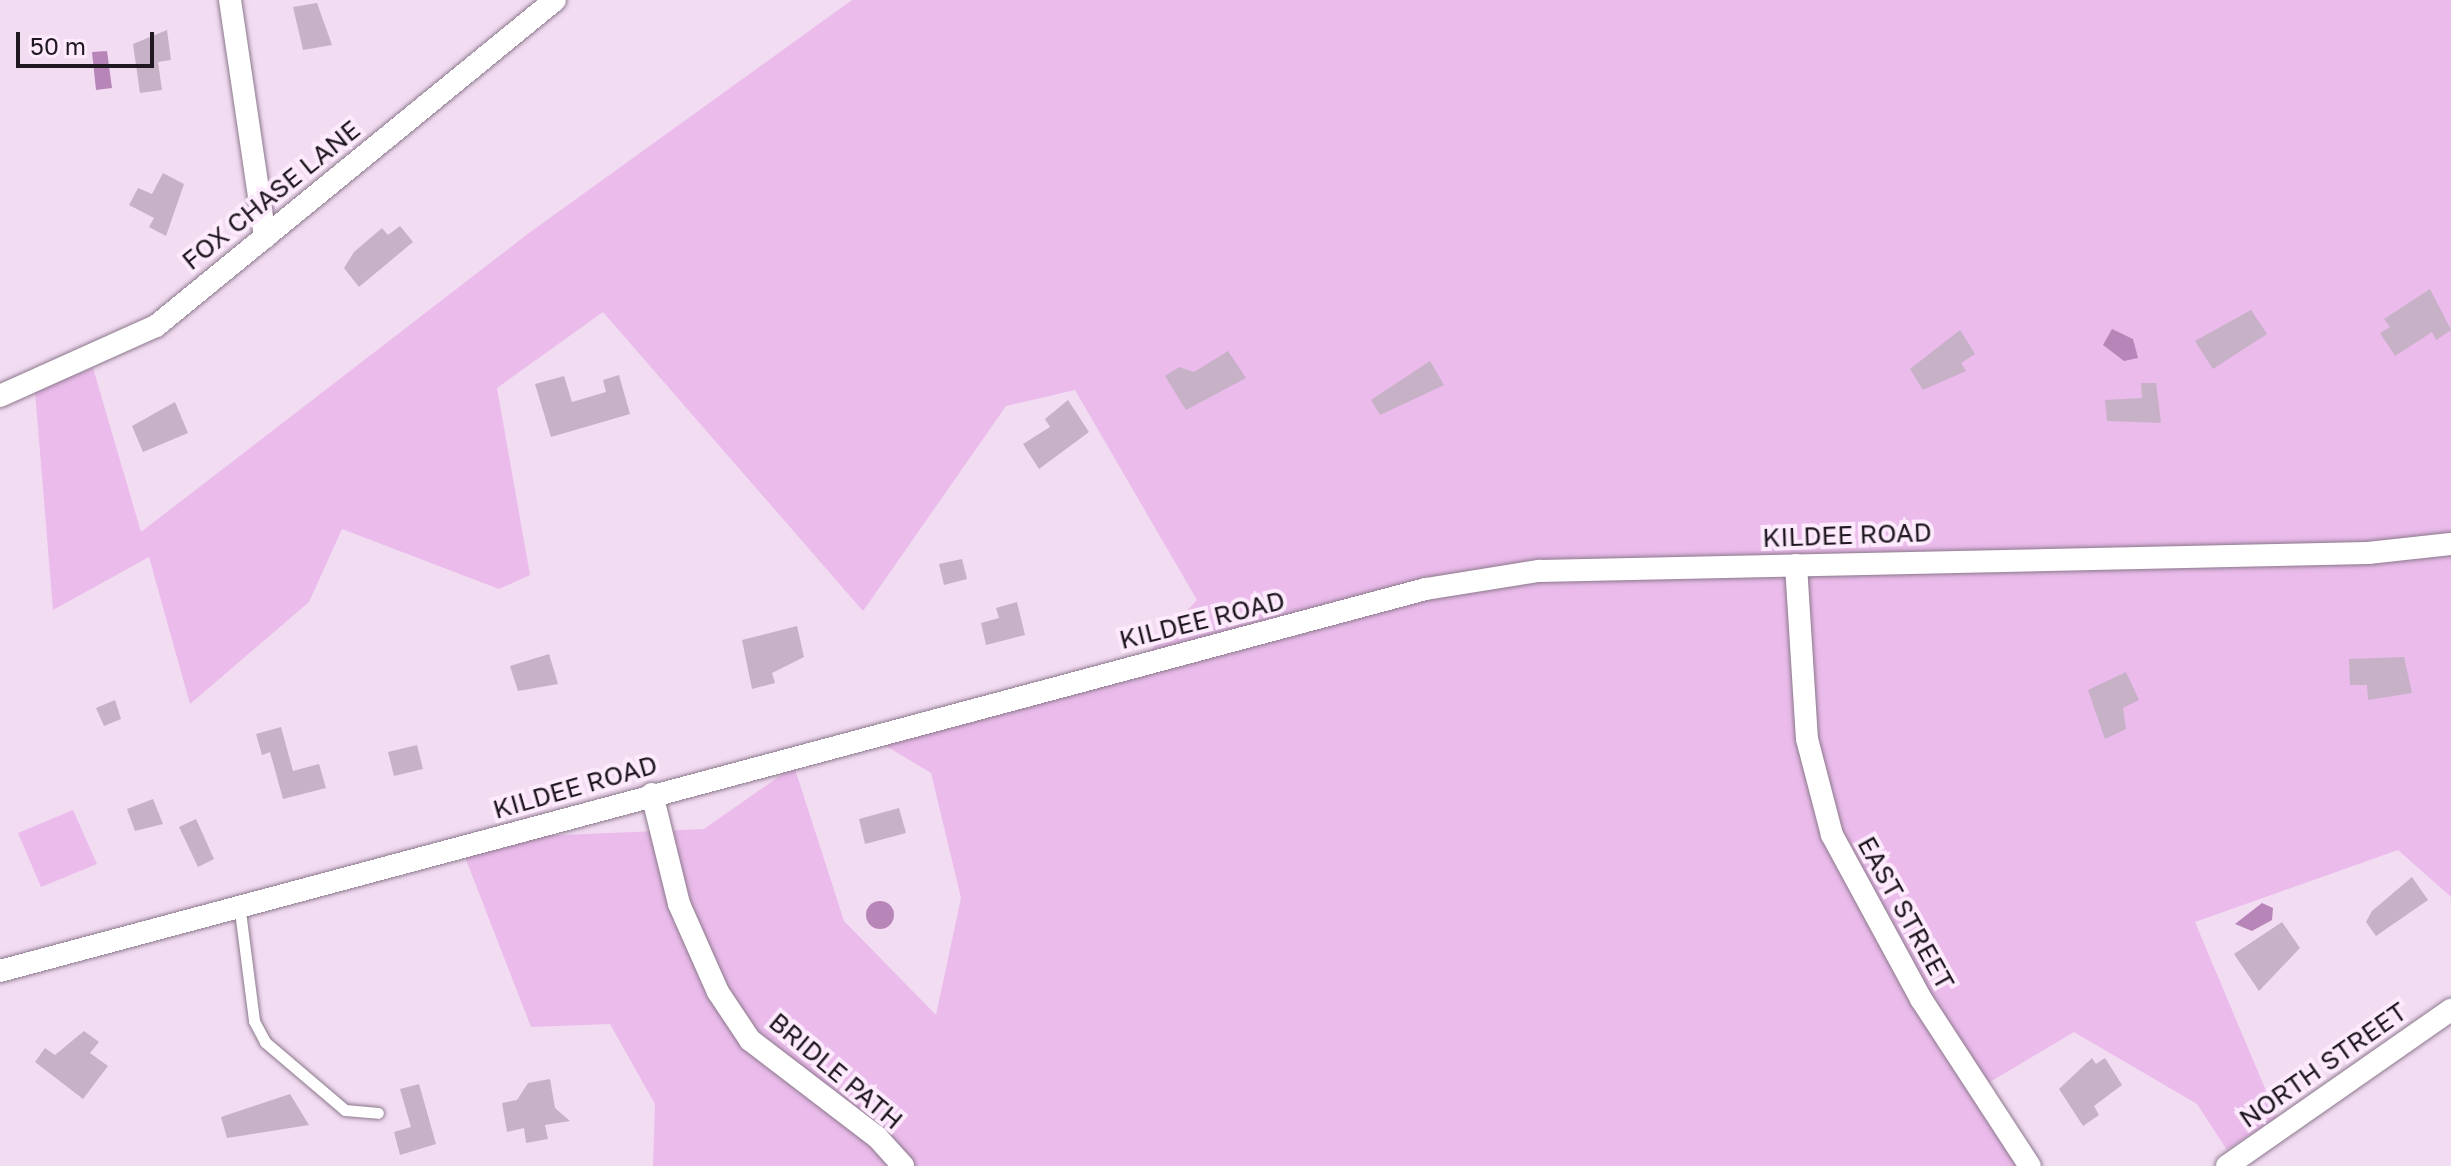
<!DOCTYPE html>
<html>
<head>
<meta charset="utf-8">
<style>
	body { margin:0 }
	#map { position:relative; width:2451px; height:1166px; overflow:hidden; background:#f2dcf2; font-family:"Golos Text",sans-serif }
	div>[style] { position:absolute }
	.green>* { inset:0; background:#eabbeb }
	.water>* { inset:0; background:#b885b9 }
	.round { border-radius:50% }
	.building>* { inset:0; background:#c6b1c6 }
	.roads { filter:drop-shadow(0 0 2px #8b788b) drop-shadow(0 0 2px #8b788b) }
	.lane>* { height:11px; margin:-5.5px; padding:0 5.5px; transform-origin:5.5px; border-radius:5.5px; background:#fff }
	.street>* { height:22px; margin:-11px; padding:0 11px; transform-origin:11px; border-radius:11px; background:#fff }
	span { translate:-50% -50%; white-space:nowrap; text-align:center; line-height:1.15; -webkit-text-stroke:8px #fdebfd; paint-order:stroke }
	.street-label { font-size:26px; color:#201820 }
	.scale { position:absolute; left:16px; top:32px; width:138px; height:36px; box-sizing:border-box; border:4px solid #201820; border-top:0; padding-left:10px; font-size:24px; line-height:28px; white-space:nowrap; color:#201820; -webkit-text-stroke:6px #fdebfd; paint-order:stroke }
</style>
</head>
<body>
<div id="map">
	<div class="green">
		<div style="clip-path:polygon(852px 0,2451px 0,2451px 897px,2398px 850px,2195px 922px,2277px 1117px,2227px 1150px,2197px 1104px,2074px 1032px,1980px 1088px,2033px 1166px,653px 1166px,655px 1104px,610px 1024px,531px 1027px,465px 857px,538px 836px,704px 829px,794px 766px,844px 921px,936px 1015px,961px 898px,931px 773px,881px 743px,1137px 665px,1197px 600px,1075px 390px,1006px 406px,863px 611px,603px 312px,497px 388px,530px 575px,499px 589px,342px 529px,309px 602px,190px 704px,149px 557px,53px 610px,35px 391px,93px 368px,141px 532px,529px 233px)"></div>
		<div style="clip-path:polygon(73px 810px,97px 864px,41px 887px,18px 833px)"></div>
	</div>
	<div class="water">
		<div style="clip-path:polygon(107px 51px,112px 88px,96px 90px,92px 52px)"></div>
		<div style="clip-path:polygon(2112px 329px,2133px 339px,2138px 358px,2124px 361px,2103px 345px)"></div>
		<div class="round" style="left:866px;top:901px;width:28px;height:28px"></div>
		<div style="clip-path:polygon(2262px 903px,2273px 908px,2272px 920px,2252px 931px,2235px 924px)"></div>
	</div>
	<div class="building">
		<div style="clip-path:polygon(317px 3px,332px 45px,303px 50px,293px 7px)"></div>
		<div style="clip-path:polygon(167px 30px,171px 60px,158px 62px,162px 90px,140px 93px,133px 44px)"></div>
		<div style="clip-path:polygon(163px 173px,184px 184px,166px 236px,149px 227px,154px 218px,129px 205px,138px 188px,152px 194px)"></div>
		<div style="clip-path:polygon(400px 226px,413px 242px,359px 287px,344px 268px,354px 252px,382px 228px,388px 235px)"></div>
		<div style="clip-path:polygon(2430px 289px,2451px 330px,2436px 340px,2432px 332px,2395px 356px,2380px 333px,2390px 327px,2384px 319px)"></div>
		<div style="clip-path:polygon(2251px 310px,2267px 334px,2213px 369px,2195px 341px)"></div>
		<div style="clip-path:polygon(1960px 330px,1975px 354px,1961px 363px,1966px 371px,1923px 390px,1910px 369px)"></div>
		<div style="clip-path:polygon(1228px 351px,1246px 378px,1186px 410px,1165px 376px,1179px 367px,1194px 372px)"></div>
		<div style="clip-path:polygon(1430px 361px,1444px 385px,1380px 415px,1371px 400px)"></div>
		<div style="clip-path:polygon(619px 375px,630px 414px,551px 437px,535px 384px,564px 376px,572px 402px,606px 392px,603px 380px)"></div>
		<div style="clip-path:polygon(2141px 383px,2156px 383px,2161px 423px,2107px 421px,2105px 400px,2142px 398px)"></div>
		<div style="clip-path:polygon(1068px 400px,1089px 432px,1039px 469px,1023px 444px,1050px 427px,1045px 419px)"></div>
		<div style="clip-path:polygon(175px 402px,188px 433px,143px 452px,132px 426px)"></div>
		<div style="clip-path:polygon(962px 559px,967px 579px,944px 585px,939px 564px)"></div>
		<div style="clip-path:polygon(1017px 602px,1025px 635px,986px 645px,981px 623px,999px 618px,996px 608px)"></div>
		<div style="clip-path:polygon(797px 626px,804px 657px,772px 673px,775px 683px,752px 689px,742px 640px)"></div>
		<div style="clip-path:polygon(549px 654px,558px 684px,518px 691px,510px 666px)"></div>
		<div style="clip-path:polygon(2404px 657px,2412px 693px,2368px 700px,2367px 685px,2350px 685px,2349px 659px)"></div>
		<div style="clip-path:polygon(2126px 672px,2139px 700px,2123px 708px,2126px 729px,2105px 739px,2088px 690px)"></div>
		<div style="clip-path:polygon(115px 700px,121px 719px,104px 726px,96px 708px)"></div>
		<div style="clip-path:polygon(281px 727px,293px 771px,319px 764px,326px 788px,283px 799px,270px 752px,262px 755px,256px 734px)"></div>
		<div style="clip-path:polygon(417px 745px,423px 769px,394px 776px,388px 752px)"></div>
		<div style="clip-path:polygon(153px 799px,163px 824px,135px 831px,127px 809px)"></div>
		<div style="clip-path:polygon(899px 808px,906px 833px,865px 844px,859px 819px)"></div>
		<div style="clip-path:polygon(196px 819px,214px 859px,198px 867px,179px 827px)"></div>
		<div style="clip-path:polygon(2412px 877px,2428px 900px,2376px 936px,2366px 922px,2372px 911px)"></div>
		<div style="clip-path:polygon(2282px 922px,2300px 948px,2259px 991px,2234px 954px)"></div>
		<div style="clip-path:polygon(84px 1031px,99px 1042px,90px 1053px,108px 1066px,83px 1099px,35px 1062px,45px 1048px,55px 1055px)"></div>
		<div style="clip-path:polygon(2092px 1058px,2096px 1064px,2105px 1058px,2122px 1085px,2094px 1106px,2099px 1115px,2083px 1126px,2059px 1089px)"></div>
		<div style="clip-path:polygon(550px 1079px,555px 1108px,570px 1121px,545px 1125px,548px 1139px,526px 1143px,524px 1128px,507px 1132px,502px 1103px,517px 1100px,528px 1083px)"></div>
		<div style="clip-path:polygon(419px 1084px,436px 1144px,400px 1155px,394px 1132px,411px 1127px,400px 1089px)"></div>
		<div style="clip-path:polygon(290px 1094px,309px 1125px,227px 1138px,221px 1117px)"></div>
	</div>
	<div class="roads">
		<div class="lane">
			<div style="left:240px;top:911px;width:111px;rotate:82.7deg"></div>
			<div style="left:254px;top:1021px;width:24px;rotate:62deg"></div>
			<div style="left:265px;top:1042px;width:105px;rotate:40.4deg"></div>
			<div style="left:345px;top:1110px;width:33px;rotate:5deg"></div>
		</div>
		<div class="street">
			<div style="left:230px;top:0;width:240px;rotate:81.6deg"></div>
			<div style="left:0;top:396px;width:171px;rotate:-24.2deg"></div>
			<div style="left:156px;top:326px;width:515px;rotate:-39.25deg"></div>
			<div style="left:1796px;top:565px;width:174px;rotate:86.4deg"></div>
			<div style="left:1807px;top:739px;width:99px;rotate:75.4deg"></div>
			<div style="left:1832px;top:835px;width:187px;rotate:61.5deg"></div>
			<div style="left:1921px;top:999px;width:199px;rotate:56.9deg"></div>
			<div style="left:652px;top:794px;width:113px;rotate:76.2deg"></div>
			<div style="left:679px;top:904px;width:96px;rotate:66.1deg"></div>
			<div style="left:718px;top:992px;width:58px;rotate:56.3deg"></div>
			<div style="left:750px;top:1040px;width:160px;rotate:37.4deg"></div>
			<div style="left:877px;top:1137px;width:39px;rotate:48deg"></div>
			<div style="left:0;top:971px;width:1476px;rotate:-15deg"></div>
			<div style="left:1426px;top:589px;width:114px;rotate:-9.1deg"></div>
			<div style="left:1539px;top:571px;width:829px;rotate:-1.24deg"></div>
			<div style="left:2368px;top:553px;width:83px;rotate:-6.2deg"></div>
			<div style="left:2227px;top:1166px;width:273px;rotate:-34.9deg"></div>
		</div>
	</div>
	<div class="street-label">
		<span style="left:271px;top:195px;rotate:-39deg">FOX CHASE LANE</span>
		<span style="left:1847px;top:535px;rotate:-2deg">KILDEE ROAD</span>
		<span style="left:1202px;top:620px;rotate:-14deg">KILDEE ROAD</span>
		<span style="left:575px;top:787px;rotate:-16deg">KILDEE ROAD</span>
		<span style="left:1906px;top:913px;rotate:61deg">EAST STREET</span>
		<span style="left:2323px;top:1065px;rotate:-35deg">NORTH STREET</span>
		<span style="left:836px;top:1071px;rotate:40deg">BRIDLE PATH</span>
	</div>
	<div class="scale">50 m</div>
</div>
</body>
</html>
